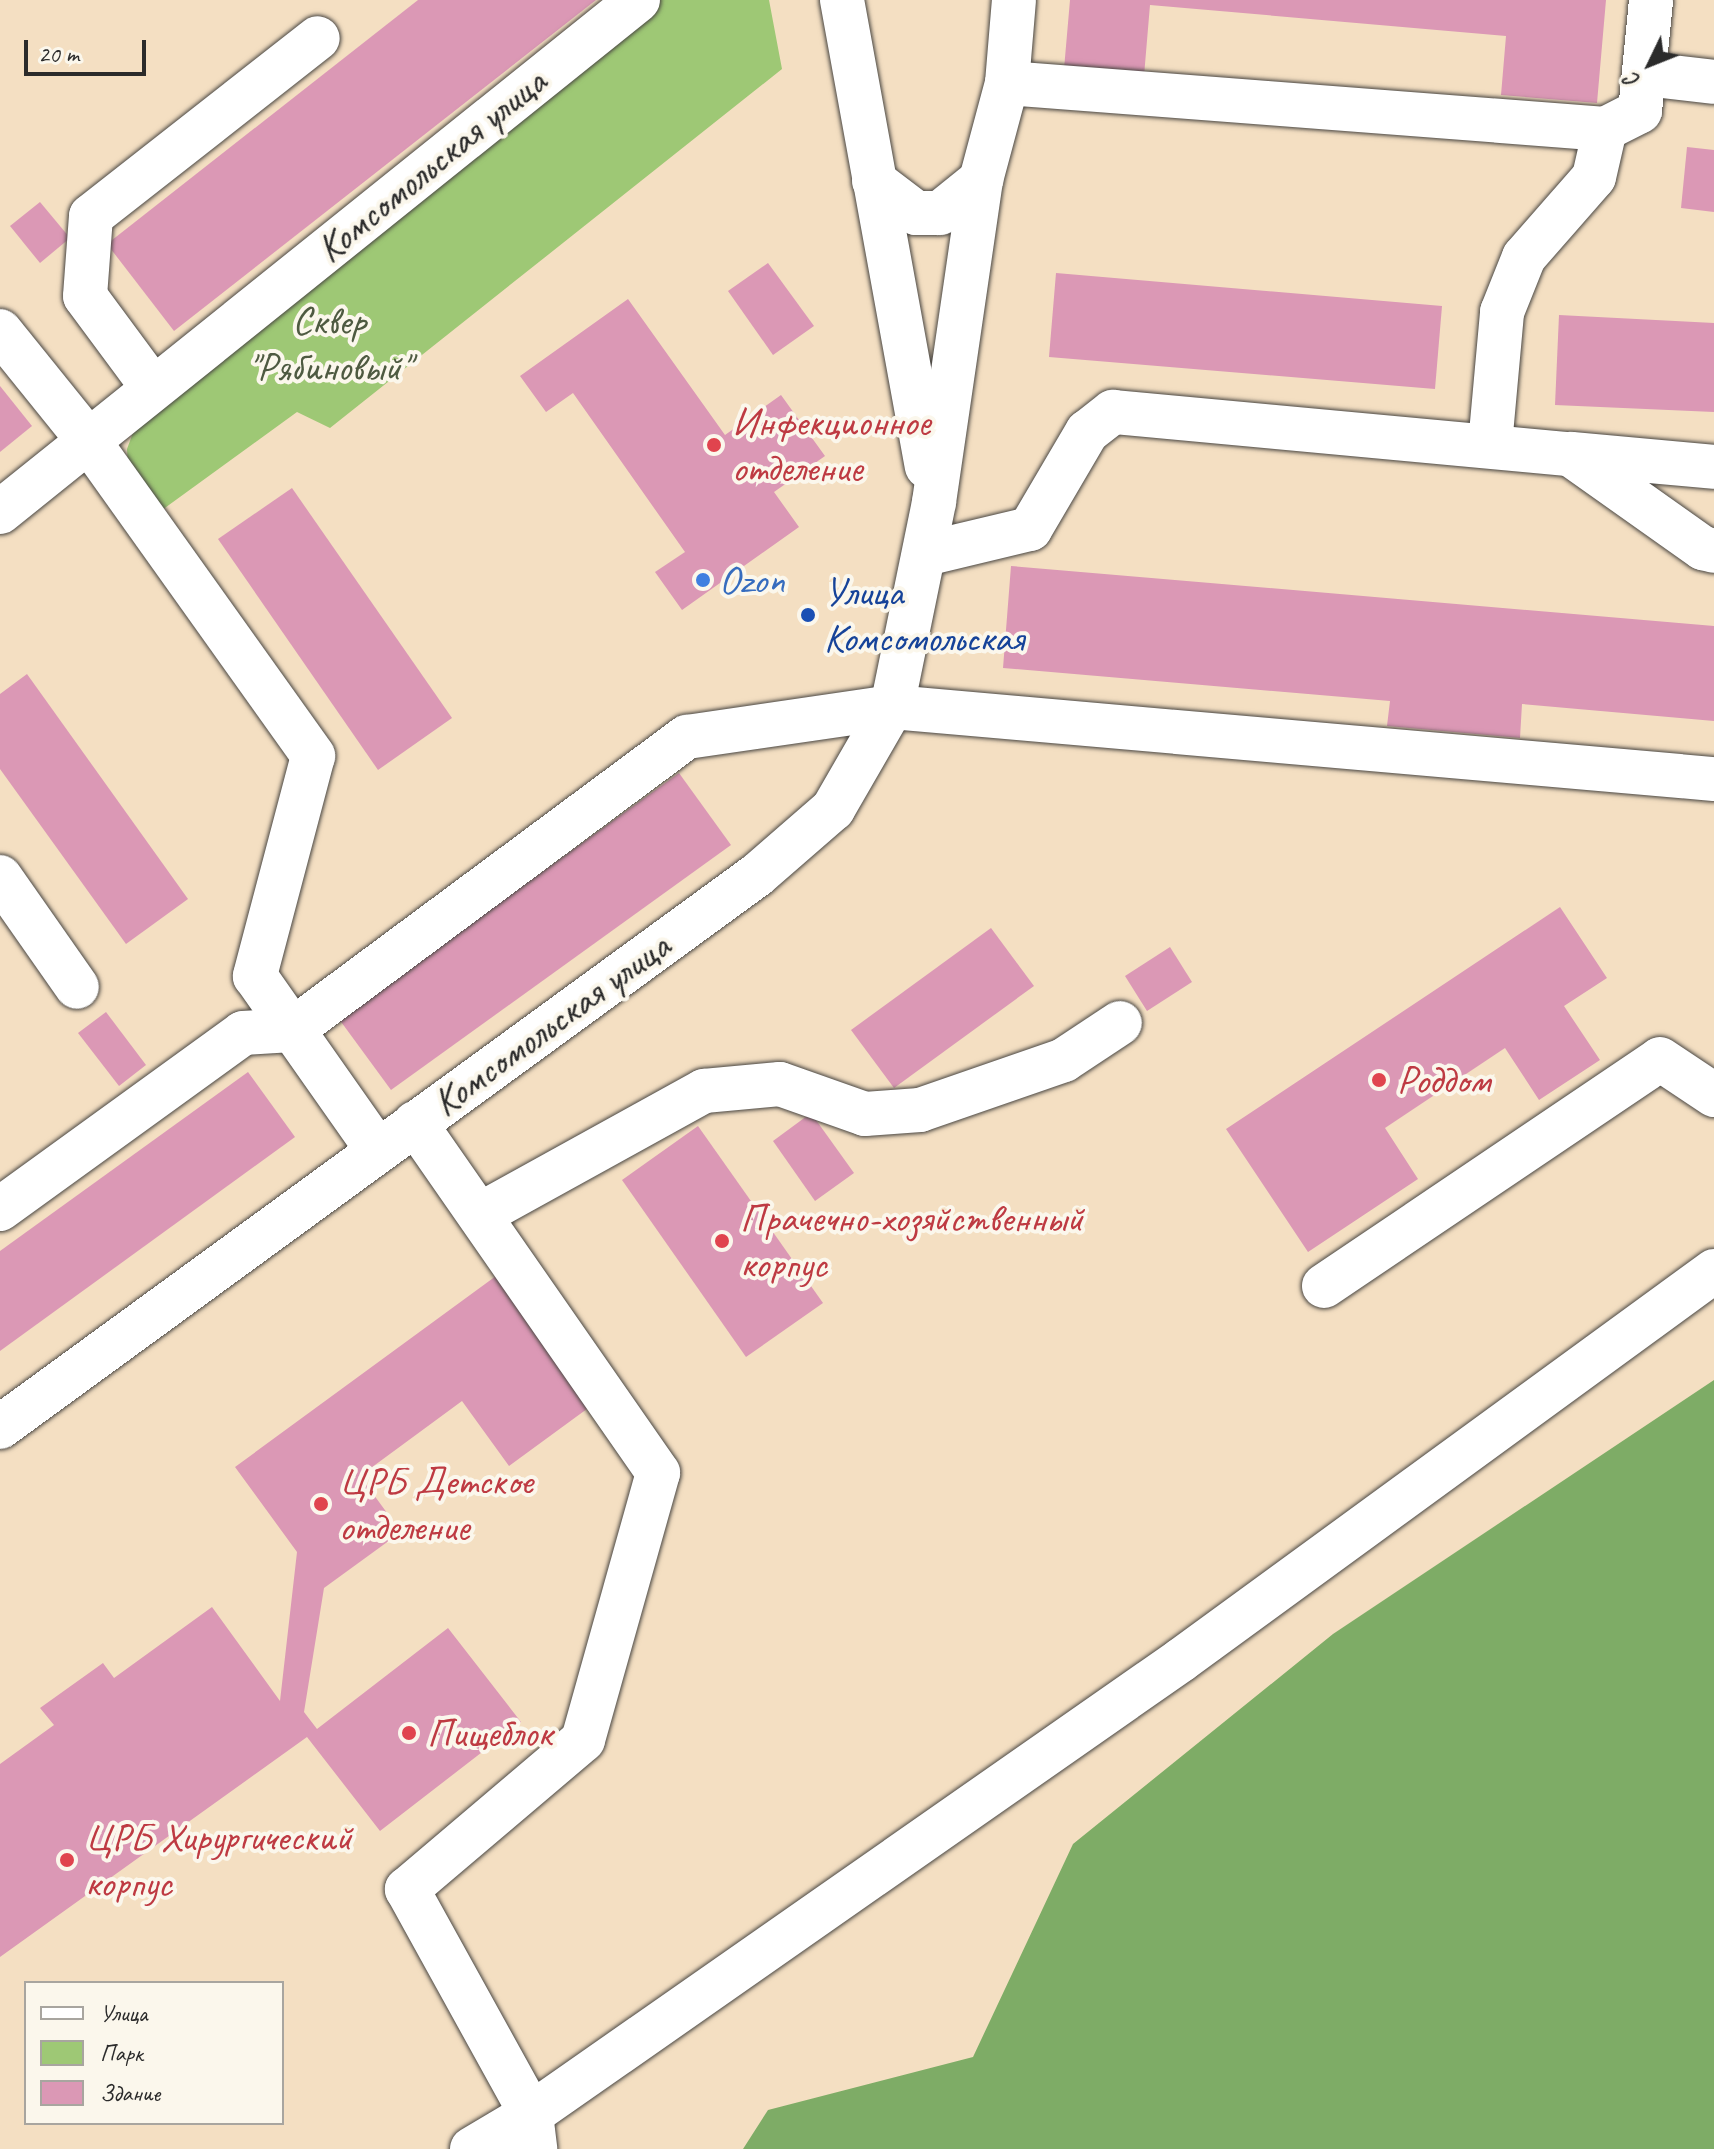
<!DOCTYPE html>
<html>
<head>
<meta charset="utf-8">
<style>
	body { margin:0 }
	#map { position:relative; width:1714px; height:2149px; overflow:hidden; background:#f4dfc2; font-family:Caveat,sans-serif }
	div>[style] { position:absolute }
	.green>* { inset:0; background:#9ec875 }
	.forest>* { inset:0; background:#7eac66 }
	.building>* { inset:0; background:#db98b5 }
	.roads { filter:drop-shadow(0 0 2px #494642) drop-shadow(0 0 2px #494642) }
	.minor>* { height:44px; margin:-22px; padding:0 22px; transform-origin:22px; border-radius:22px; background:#fff }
	.dots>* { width:22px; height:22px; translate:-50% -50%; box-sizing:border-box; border:4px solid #fbf7ec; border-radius:50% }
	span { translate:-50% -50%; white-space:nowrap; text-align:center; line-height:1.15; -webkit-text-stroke:8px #fbf7ec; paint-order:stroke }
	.street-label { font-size:40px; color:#2b2b2b }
	.park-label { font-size:40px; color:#4e5a41 }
	.health-label { font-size:40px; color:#be3a42 }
	.left { translate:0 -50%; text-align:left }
	.shop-label { font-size:40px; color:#366cbe }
	.transit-label { font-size:40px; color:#164399 }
	.legend { position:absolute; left:24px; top:1981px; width:260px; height:144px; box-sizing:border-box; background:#fbf7ec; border:2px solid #a8a59f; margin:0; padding:10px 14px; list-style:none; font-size:24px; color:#2b2b2b }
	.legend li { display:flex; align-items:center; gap:16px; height:40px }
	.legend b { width:40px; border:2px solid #a8a59f }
	.north { position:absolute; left:1610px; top:24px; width:80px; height:80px; -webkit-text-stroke:6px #fbf7ec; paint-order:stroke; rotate:227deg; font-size:22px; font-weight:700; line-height:32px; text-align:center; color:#2b2b2b }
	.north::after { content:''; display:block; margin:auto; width:28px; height:36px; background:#2b2b2b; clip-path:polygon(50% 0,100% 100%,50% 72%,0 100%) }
	.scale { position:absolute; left:24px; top:40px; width:122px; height:36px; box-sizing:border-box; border:4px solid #2b2b2b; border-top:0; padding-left:10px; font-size:24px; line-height:28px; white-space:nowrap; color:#2b2b2b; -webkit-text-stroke:6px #fbf7ec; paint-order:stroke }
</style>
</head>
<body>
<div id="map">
	<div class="green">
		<div style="clip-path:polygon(660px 0,769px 0,782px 69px,330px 428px,297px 412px,151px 518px,129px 483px,127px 449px,137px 422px,163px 390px)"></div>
	</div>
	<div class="forest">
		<div style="clip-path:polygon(1714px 1380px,1714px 2149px,743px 2149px,768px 2110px,973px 2057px,1073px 1844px,1333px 1634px)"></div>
	</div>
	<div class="building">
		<div style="clip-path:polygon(418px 0,596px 0,174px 331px,107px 244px)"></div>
		<div style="clip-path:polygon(1070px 0,1606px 0,1597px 103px,1501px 95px,1506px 36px,1150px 5px,1144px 76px,1064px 69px)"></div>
		<div style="clip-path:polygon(1687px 147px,1714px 150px,1714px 212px,1681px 208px)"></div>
		<div style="clip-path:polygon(40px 202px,70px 238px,40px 263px,10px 226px)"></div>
		<div style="clip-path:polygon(768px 263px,814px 326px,773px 355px,728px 291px)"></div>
		<div style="clip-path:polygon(1056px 273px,1442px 306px,1435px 389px,1049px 357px)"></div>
		<div style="clip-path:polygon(628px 299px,725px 435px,781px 395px,825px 456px,774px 492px,799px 527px,682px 610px,655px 572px,685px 552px,573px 393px,546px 412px,520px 376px)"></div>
		<div style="clip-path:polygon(1559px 315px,1714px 323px,1714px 412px,1555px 405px)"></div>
		<div style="clip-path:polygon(0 386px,32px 426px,0 452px)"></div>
		<div style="clip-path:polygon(292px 488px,452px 718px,378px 770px,218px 539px)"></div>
		<div style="clip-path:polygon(1011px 566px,1714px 626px,1714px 721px,1522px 704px,1520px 738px,1387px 726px,1390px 701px,1003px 668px)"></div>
		<div style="clip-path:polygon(27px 674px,188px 899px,126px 944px,0 769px,0 694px)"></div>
		<div style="clip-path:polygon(679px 773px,731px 845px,391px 1090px,339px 1019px)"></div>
		<div style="clip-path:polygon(1560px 907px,1607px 978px,1564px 1006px,1600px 1060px,1539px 1100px,1505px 1048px,1385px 1128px,1418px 1179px,1308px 1252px,1226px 1129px)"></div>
		<div style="clip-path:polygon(991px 928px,1034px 986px,894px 1088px,851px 1030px)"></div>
		<div style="clip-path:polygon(1170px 947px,1192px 982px,1147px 1011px,1125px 976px)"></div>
		<div style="clip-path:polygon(106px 1012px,146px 1065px,119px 1086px,78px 1033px)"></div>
		<div style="clip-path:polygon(248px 1072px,295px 1137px,0 1351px,0 1251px)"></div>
		<div style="clip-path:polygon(811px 1113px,854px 1173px,815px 1201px,773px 1141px)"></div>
		<div style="clip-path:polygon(698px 1126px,823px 1303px,746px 1357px,622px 1180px)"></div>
		<div style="clip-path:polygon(496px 1276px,591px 1406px,509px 1466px,462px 1401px,360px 1476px,401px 1532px,324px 1588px,304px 1712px,317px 1729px,448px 1628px,521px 1722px,380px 1831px,307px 1737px,0 1957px,0 1764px,54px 1725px,40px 1708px,103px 1663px,114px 1678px,212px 1607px,280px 1701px,297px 1552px,235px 1467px)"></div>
	</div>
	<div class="roads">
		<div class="minor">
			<div style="left:842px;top:0;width:474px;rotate:79.7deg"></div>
			<div style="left:1645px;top:74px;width:69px;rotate:6.6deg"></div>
			<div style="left:1007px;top:83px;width:600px;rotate:4.4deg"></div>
			<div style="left:1605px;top:129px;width:39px;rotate:-27deg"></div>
			<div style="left:1640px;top:111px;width:112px;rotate:-84.3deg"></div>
			<div style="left:874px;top:181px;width:53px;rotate:37.3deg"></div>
			<div style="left:916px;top:213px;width:24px"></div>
			<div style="left:940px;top:213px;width:53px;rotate:-38.8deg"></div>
			<div style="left:0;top:331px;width:140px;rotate:51.1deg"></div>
			<div style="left:88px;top:440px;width:388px;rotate:54.5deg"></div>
			<div style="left:313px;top:756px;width:228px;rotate:104.8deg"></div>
			<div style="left:255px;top:976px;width:214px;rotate:54.9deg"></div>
			<div style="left:153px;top:388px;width:114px;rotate:-126.5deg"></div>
			<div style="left:85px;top:296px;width:80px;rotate:-85.7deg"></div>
			<div style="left:91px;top:216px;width:288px;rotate:-38.1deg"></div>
			<div style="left:1490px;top:445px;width:134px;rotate:-84.8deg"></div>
			<div style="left:1502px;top:312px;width:59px;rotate:-68.2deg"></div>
			<div style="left:1524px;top:257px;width:106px;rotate:-48.8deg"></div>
			<div style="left:1594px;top:177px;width:49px;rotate:-77.1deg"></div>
			<div style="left:1572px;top:454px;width:143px;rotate:5.2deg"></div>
			<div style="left:0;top:512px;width:818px;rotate:-38.75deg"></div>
			<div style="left:925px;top:554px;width:108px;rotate:-13.4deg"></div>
			<div style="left:1030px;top:529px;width:113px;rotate:-59.6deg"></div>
			<div style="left:1087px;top:432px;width:33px;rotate:-38deg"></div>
			<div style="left:1113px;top:412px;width:459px;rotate:5.3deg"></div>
			<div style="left:1570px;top:454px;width:163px;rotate:35.3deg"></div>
			<div style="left:1703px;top:548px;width:11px;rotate:15deg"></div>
			<div style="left:0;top:877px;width:134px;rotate:55deg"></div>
			<div style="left:415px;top:1123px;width:426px;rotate:55.2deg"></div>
			<div style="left:658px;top:1473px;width:277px;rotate:105.7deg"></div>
			<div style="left:583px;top:1740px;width:231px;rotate:139.7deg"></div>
			<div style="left:407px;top:1889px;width:257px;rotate:61.1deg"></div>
			<div style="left:531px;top:2114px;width:35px;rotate:83deg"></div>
			<div style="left:0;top:1209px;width:300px;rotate:-35.9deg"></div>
			<div style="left:243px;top:1033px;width:49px;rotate:-3.5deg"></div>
			<div style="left:292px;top:1030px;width:492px;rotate:-36.6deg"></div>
			<div style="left:687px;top:737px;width:207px;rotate:-8.3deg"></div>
			<div style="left:892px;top:707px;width:825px;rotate:5.01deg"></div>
			<div style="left:481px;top:1214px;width:255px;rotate:-28.9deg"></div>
			<div style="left:704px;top:1091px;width:76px;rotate:-5.3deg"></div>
			<div style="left:780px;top:1084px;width:90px;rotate:19.4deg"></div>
			<div style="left:865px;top:1114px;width:55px;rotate:-4.2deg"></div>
			<div style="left:920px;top:1110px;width:152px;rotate:-19.1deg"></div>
			<div style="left:1064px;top:1060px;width:67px;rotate:-33.5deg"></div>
			<div style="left:1324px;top:1286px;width:405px;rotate:-34deg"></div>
			<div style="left:1660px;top:1059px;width:65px;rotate:33.7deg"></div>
			<div style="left:0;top:1427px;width:937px;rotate:-36.1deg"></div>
			<div style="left:757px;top:875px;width:101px;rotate:-41deg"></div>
			<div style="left:833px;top:809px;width:118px;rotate:-60deg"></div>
			<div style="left:892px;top:707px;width:209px;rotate:-78.4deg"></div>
			<div style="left:934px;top:502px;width:325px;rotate:-81.7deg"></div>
			<div style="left:981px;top:180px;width:100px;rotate:-75deg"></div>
			<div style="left:1007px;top:83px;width:83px;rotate:-85.2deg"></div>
			<div style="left:472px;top:2149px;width:69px;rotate:-30.7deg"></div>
			<div style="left:531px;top:2114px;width:793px;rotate:-34.93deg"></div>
			<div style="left:1181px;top:1660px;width:660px;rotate:-36.12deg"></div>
		</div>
	</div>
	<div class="dots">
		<div style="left:714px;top:445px;background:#e0444e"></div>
		<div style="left:703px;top:580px;background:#3f7fe0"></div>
		<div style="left:808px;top:615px;background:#1a4fb4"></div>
		<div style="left:1379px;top:1080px;background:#e0444e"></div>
		<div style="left:722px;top:1241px;background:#e0444e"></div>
		<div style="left:321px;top:1504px;background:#e0444e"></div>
		<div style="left:409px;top:1733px;background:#e0444e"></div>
		<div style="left:67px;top:1860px;background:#e0444e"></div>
	</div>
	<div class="street-label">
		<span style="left:431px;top:165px;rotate:-39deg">Комсомольская улица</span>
		<span style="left:551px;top:1024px;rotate:-36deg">Комсомольская улица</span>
	</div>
	<div class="park-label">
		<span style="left:329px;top:344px">Сквер<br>"Рябиновый"</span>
	</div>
	<div class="health-label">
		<span class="left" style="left:732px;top:445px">Инфекционное<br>отделение</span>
		<span class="left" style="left:1397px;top:1080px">Роддом</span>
		<span class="left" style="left:740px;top:1241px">Прачечно-хозяйственный<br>корпус</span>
		<span class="left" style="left:339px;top:1504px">ЦРБ Детское<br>отделение</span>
		<span class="left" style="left:427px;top:1733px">Пищеблок</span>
		<span class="left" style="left:85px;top:1860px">ЦРБ Хирургический<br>корпус</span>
	</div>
	<div class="shop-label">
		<span class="left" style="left:719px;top:580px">Ozon</span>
	</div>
	<div class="transit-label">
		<span class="left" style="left:824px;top:615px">Улица<br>Комсомольская</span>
	</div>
	<ul class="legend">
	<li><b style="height:10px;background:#fff"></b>Улица</li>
	<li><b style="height:22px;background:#9ec875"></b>Парк</li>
	<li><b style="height:22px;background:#db98b5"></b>Здание</li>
	</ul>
	<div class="north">С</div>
	<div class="scale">20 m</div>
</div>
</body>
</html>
